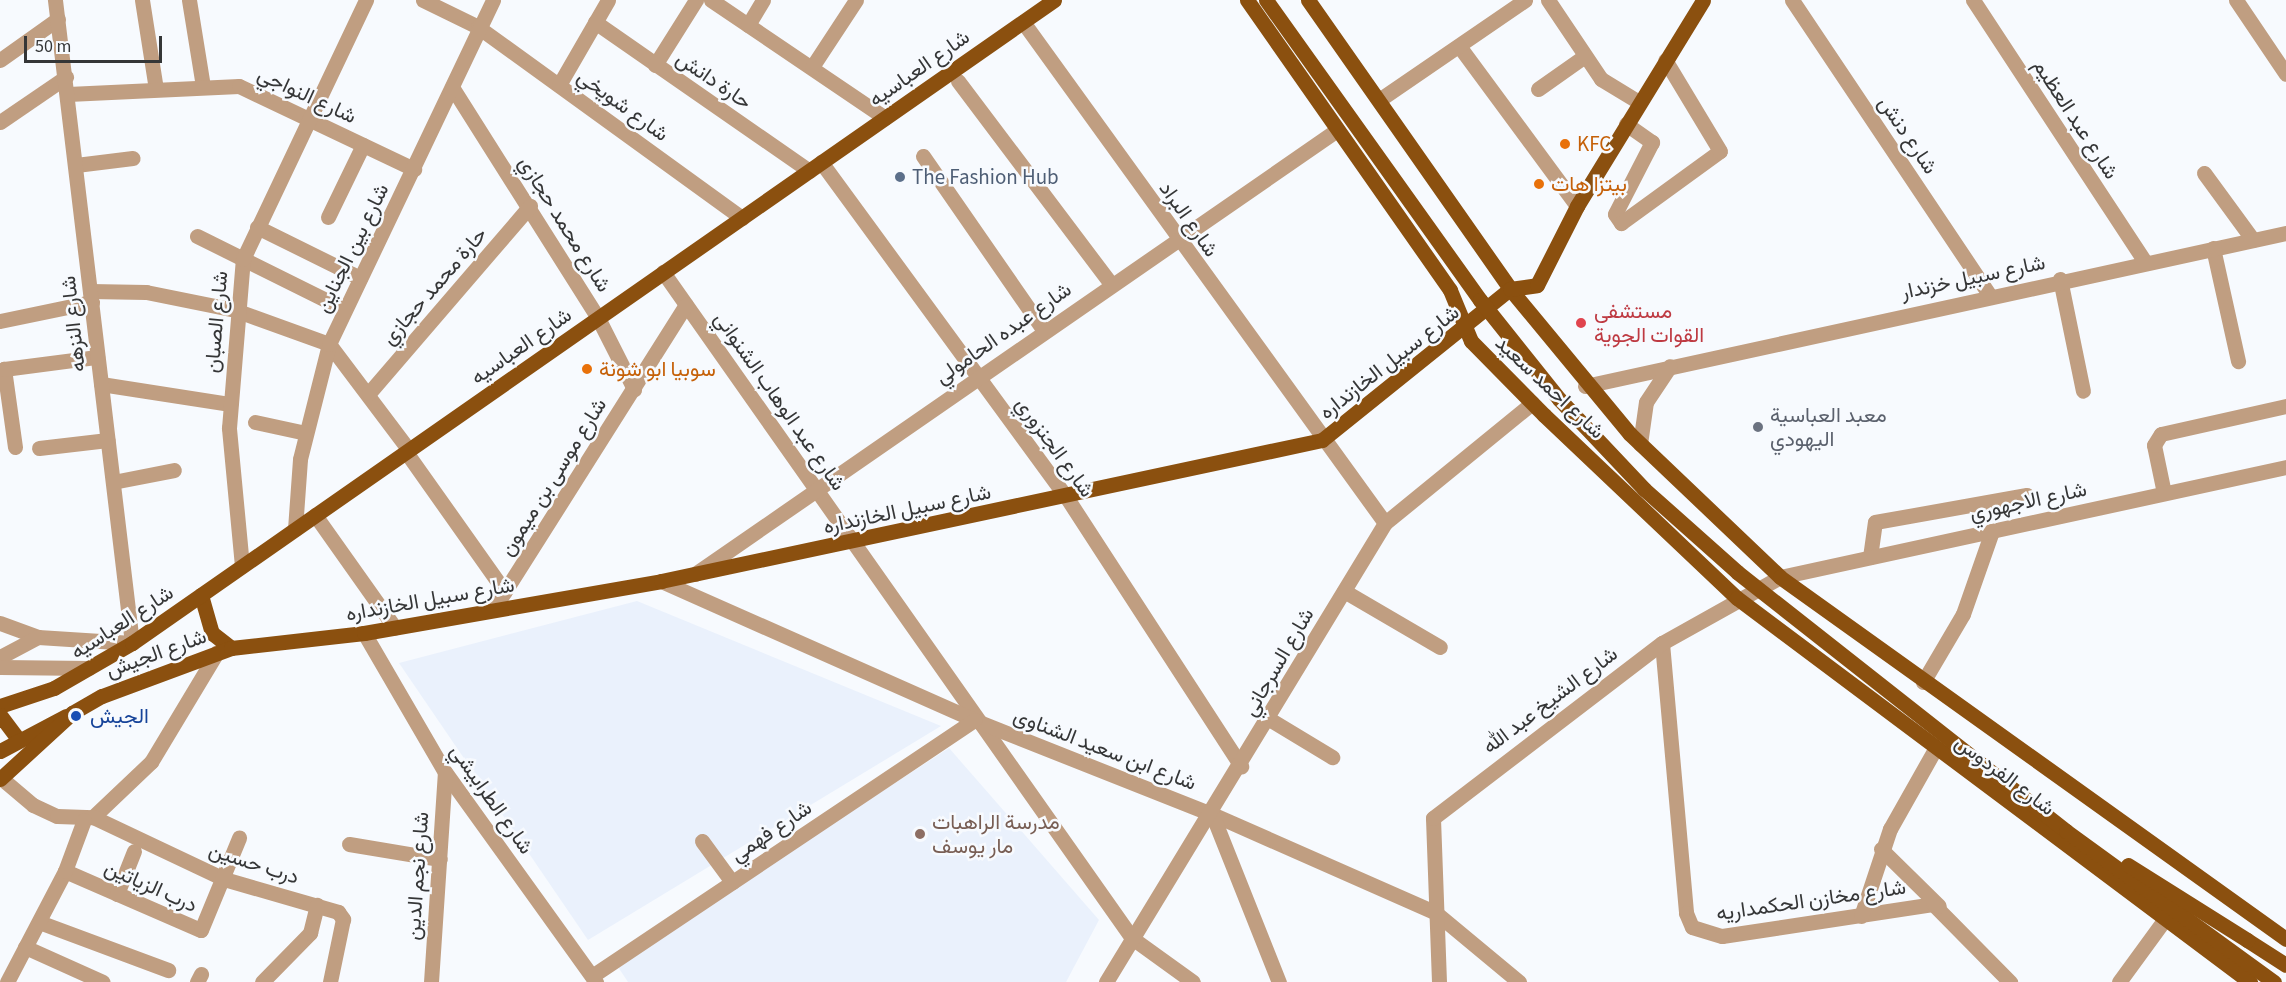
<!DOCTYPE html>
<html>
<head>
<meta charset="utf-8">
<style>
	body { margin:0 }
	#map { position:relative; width:2286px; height:982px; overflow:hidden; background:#f7fafe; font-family:"Source Sans 3",Vazirmatn,sans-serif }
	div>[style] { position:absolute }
	.built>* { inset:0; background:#eaf1fc }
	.minor>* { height:15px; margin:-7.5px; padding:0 7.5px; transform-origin:7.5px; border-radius:7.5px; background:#c09e81 }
	.major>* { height:15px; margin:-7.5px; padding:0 7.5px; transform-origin:7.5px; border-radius:7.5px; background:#8b500f }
	.major-bridge>* { height:15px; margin:-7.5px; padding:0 7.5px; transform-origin:7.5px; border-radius:7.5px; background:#8b500f }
	.dots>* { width:16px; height:16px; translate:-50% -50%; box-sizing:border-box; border:3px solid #f7fafe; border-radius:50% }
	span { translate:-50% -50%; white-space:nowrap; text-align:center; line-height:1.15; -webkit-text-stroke:5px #f7fafe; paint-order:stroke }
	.street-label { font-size:21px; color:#353637 }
	.food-label { font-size:21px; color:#c56008 }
	.left { translate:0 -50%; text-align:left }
	.service-label { font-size:21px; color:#4e5e75 }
	.health-label { font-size:21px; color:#be3a42 }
	.worship-label { font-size:21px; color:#5b616d }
	.transit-label { font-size:21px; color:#164399 }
	.education-label { font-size:21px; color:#785e54 }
	.scale { position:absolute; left:24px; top:36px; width:138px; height:27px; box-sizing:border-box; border:3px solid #353637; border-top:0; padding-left:8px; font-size:18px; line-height:21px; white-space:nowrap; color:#353637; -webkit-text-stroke:4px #f7fafe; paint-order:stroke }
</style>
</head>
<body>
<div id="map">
	<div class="built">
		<div style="clip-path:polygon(637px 601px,941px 726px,588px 940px,399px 663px)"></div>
		<div style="clip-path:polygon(949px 748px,1099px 920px,1066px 982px,628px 982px,616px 964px)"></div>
	</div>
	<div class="minor">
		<div style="left:142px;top:0;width:90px;rotate:81.1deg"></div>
		<div style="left:189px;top:0;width:87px;rotate:80.8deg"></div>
		<div style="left:423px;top:0;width:61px;rotate:26.1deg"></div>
		<div style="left:478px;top:27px;width:326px;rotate:35.9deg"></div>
		<div style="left:711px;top:0;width:210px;rotate:34.1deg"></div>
		<div style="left:1548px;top:0;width:95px;rotate:56.1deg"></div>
		<div style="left:1601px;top:79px;width:44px;rotate:31.2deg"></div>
		<div style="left:1792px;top:0;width:354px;rotate:56.2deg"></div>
		<div style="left:1973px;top:0;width:313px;rotate:56.7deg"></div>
		<div style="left:2236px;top:0;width:89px;rotate:56deg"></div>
		<div style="left:595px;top:22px;width:261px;rotate:34.8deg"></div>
		<div style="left:1023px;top:22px;width:618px;rotate:54.15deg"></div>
		<div style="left:748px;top:25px;width:29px;rotate:-59deg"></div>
		<div style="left:1459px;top:46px;width:199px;rotate:53.6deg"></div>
		<div style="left:0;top:60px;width:71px;rotate:-35.3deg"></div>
		<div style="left:655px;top:65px;width:77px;rotate:-57.8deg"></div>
		<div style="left:812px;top:67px;width:80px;rotate:-56.7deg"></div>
		<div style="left:958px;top:81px;width:254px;rotate:53deg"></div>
		<div style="left:559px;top:85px;width:98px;rotate:-60deg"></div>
		<div style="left:452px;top:87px;width:273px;rotate:57.7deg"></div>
		<div style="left:598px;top:318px;width:80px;rotate:63.1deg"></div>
		<div style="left:1538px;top:89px;width:57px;rotate:-35.1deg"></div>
		<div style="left:68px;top:94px;width:171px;rotate:-2.7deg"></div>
		<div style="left:239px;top:86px;width:194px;rotate:25.4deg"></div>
		<div style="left:1379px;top:100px;width:177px;rotate:-34.4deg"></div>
		<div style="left:0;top:122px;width:80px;rotate:-34.3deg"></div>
		<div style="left:1626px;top:124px;width:32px;rotate:35deg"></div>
		<div style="left:1652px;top:142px;width:81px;rotate:117.2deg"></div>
		<div style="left:1615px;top:214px;width:11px;rotate:56deg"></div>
		<div style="left:1621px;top:223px;width:122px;rotate:-36deg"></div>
		<div style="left:1720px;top:151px;width:106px;rotate:-121.1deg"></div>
		<div style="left:923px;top:156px;width:213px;rotate:55.3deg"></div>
		<div style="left:821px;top:162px;width:416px;rotate:53.8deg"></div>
		<div style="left:1067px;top:498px;width:320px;rotate:57deg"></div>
		<div style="left:76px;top:165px;width:57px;rotate:-7deg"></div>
		<div style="left:2204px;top:173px;width:83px;rotate:53.8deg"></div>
		<div style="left:328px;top:217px;width:80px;rotate:-64.1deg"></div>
		<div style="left:257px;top:227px;width:115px;rotate:26.3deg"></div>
		<div style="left:197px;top:236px;width:164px;rotate:26.4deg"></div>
		<div style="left:2213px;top:248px;width:116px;rotate:77.5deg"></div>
		<div style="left:663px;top:272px;width:815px;rotate:54.85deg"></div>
		<div style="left:1132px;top:938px;width:75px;rotate:35.8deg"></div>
		<div style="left:2060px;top:279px;width:114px;rotate:78.4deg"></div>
		<div style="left:90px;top:291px;width:56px;rotate:1deg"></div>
		<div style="left:146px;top:292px;width:91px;rotate:11.4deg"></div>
		<div style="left:235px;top:310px;width:100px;rotate:19.9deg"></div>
		<div style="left:329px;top:344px;width:133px;rotate:53deg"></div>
		<div style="left:0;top:321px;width:94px;rotate:-11.7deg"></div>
		<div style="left:101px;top:384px;width:131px;rotate:8.8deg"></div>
		<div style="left:1585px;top:386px;width:718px;rotate:-12.31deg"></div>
		<div style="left:369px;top:393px;width:247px;rotate:-49.3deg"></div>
		<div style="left:255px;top:422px;width:52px;rotate:12.2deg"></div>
		<div style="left:1640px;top:444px;width:42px;rotate:-81.9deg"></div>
		<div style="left:1646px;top:402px;width:43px;rotate:-56.3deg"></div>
		<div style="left:15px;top:447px;width:79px;rotate:-98deg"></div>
		<div style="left:4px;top:369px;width:94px;rotate:-7.4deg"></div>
		<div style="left:39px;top:448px;width:69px;rotate:-6.6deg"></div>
		<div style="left:406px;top:452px;width:171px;rotate:54.7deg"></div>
		<div style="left:113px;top:482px;width:62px;rotate:-11.1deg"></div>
		<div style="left:2164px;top:493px;width:49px;rotate:-101.8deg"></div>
		<div style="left:2154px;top:445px;width:13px;rotate:-58deg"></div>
		<div style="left:2161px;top:434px;width:128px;rotate:-12.6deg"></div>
		<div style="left:315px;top:515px;width:138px;rotate:54.7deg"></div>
		<div style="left:295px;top:529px;width:70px;rotate:-85.9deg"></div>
		<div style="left:300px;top:459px;width:119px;rotate:-75.8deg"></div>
		<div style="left:329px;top:344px;width:381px;rotate:-64.5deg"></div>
		<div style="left:1870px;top:557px;width:35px;rotate:-82deg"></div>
		<div style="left:1875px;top:522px;width:154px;rotate:-10.1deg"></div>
		<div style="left:242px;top:566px;width:139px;rotate:-95.4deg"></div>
		<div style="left:229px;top:428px;width:170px;rotate:-85.3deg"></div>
		<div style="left:243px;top:259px;width:287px;rotate:-64.6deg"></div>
		<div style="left:695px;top:574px;width:781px;rotate:-34.67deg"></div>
		<div style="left:661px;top:581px;width:342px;rotate:23.9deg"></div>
		<div style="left:974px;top:720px;width:256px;rotate:21.6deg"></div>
		<div style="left:1212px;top:814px;width:245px;rotate:23.8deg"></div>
		<div style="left:1436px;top:913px;width:108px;rotate:39.7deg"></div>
		<div style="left:1344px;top:591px;width:111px;rotate:30.3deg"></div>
		<div style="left:493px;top:610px;width:361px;rotate:-57.7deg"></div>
		<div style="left:0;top:623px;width:40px;rotate:20.2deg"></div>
		<div style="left:38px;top:637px;width:94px;rotate:3.7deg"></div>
		<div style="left:132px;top:643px;width:648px;rotate:-96.83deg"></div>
		<div style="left:364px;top:633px;width:161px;rotate:59.8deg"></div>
		<div style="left:445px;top:772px;width:259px;rotate:54.3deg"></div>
		<div style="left:1662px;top:643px;width:271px;rotate:84.9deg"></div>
		<div style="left:1686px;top:913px;width:15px;rotate:67deg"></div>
		<div style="left:1692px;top:927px;width:31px;rotate:17deg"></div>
		<div style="left:1722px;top:936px;width:213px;rotate:-8.6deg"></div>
		<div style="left:1933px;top:904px;width:110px;rotate:45.4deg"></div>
		<div style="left:0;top:657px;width:43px;rotate:-27.8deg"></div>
		<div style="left:0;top:667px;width:89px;rotate:0.6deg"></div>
		<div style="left:1923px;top:682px;width:79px;rotate:-59.5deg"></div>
		<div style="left:1963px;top:614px;width:88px;rotate:-70.7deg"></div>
		<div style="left:1269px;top:719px;width:74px;rotate:31.1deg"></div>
		<div style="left:1px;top:778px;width:42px;rotate:40.2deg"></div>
		<div style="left:33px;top:805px;width:26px;rotate:25deg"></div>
		<div style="left:57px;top:816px;width:36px;rotate:2deg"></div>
		<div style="left:93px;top:817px;width:80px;rotate:-43.5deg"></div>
		<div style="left:151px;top:762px;width:128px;rotate:-59deg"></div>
		<div style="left:1212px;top:814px;width:181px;rotate:68.3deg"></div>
		<div style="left:93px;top:817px;width:145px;rotate:25.3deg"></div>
		<div style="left:224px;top:879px;width:119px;rotate:16.1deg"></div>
		<div style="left:338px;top:912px;width:9px;rotate:54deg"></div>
		<div style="left:343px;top:919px;width:64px;rotate:101.7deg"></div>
		<div style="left:702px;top:841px;width:51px;rotate:53.8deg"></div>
		<div style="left:349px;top:844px;width:92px;rotate:9.4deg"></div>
		<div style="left:1881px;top:849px;width:81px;rotate:44.5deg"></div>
		<div style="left:65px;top:871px;width:148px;rotate:23.5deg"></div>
		<div style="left:201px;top:930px;width:100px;rotate:-67.6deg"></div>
		<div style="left:117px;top:894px;width:46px;rotate:-68.4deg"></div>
		<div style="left:1861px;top:916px;width:92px;rotate:-71.6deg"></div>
		<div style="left:1890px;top:829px;width:92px;rotate:-60.6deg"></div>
		<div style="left:39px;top:922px;width:138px;rotate:20.4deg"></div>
		<div style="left:25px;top:947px;width:85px;rotate:24.2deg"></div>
		<div style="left:592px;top:976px;width:460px;rotate:-33.8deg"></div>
		<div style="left:7px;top:982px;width:125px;rotate:-62.4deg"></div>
		<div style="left:65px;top:871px;width:54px;rotate:-69.6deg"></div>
		<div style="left:197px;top:982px;width:9px;rotate:-63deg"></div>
		<div style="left:262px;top:982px;width:69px;rotate:-45.6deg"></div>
		<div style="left:310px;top:933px;width:29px;rotate:-76deg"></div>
		<div style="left:431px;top:982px;width:210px;rotate:-86.2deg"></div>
		<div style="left:1106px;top:982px;width:537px;rotate:-58.71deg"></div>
		<div style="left:1385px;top:523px;width:190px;rotate:-39.2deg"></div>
		<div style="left:1439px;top:982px;width:164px;rotate:-92.1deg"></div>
		<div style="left:1433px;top:818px;width:288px;rotate:-37.4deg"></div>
		<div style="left:1662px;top:643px;width:135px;rotate:-29.2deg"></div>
		<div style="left:1780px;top:577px;width:518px;rotate:-12.26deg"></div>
		<div style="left:2119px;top:982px;width:78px;rotate:-53.9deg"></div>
	</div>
	<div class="major">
		<div style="left:1247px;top:0;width:354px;rotate:55deg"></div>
		<div style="left:1450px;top:290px;width:55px;rotate:67.6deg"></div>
		<div style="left:1471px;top:341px;width:104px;rotate:45.4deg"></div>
		<div style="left:1544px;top:415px;width:266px;rotate:43.5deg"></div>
		<div style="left:1737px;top:598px;width:641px;rotate:36.82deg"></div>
		<div style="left:1308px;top:0;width:353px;rotate:55deg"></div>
		<div style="left:1510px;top:289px;width:188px;rotate:50.4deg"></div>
		<div style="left:1630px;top:434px;width:207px;rotate:43.6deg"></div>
		<div style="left:1780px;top:577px;width:622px;rotate:35.58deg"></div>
		<div style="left:201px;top:595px;width:40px;rotate:74deg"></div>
		<div style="left:212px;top:633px;width:24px;rotate:38deg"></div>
		<div style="left:0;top:706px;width:57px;rotate:-18.4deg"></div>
		<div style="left:54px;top:688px;width:90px;rotate:-30deg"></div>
		<div style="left:132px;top:643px;width:1124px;rotate:-34.89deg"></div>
		<div style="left:0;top:715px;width:30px;rotate:53deg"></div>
		<div style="left:0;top:751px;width:75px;rotate:-27.9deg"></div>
		<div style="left:0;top:779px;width:98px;rotate:-42.5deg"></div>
		<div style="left:72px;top:713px;width:34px;rotate:-30deg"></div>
		<div style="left:102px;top:696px;width:138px;rotate:-20.4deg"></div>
		<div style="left:231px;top:648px;width:134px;rotate:-6.4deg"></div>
		<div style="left:364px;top:633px;width:302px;rotate:-9.9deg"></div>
		<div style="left:661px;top:581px;width:676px;rotate:-12.04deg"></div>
		<div style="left:1322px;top:440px;width:241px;rotate:-38.8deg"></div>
		<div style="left:1510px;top:289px;width:27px;rotate:-8deg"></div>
		<div style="left:1537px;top:285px;width:89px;rotate:-63.1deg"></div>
		<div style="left:1577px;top:206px;width:241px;rotate:-58.5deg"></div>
		<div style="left:2247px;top:940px;width:46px;rotate:32.7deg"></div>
	</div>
	<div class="major-bridge">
		<div style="left:1266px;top:0;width:369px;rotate:54.5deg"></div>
		<div style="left:1480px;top:300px;width:127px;rotate:51.4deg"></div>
		<div style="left:1559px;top:399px;width:124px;rotate:46.6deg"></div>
		<div style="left:1644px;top:489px;width:125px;rotate:41.7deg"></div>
		<div style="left:1737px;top:572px;width:419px;rotate:38.2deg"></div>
		<div style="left:2066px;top:831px;width:257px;rotate:36deg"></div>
		<div style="left:2128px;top:865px;width:141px;rotate:32.2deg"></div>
	</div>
	<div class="dots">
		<div style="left:1565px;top:144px;background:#e8710a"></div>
		<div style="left:900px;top:177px;background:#5c6f8a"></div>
		<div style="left:1539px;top:184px;background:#e8710a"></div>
		<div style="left:1581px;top:323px;background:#e0444e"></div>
		<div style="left:587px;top:369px;background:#e8710a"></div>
		<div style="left:1758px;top:427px;background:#6b7280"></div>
		<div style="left:76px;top:716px;background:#1a4fb4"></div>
		<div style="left:920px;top:834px;background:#8d6e63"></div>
	</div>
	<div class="street-label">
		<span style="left:919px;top:68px;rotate:-35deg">شارع العباسيه</span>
		<span style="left:714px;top:80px;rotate:34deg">حارة دانش</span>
		<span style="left:307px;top:95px;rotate:25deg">شارع النواجي</span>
		<span style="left:623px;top:105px;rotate:36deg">شارع شويخي</span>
		<span style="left:2076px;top:119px;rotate:57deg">شارع عبد العظيم</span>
		<span style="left:1908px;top:135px;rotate:56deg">شارع دنش</span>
		<span style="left:1189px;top:219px;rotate:55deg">شارع البراد</span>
		<span style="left:565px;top:224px;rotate:58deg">شارع محمد حجازي</span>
		<span style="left:352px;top:248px;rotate:-64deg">شارع بين الجناين</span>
		<span style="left:1973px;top:277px;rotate:-12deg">شارع سبيل خزندار</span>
		<span style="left:434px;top:286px;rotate:-49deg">حارة محمد حجازي</span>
		<span style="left:216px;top:322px;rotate:-85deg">شارع الصبان</span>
		<span style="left:73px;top:324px;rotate:-96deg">شارع النزهه</span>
		<span style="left:1003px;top:333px;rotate:-35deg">شارع عبده الحامولي</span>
		<span style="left:521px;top:346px;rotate:-35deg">شارع العباسيه</span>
		<span style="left:1389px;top:362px;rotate:-38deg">شارع سبيل الخازنداره</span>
		<span style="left:1550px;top:387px;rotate:43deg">شارع احمد سعيد</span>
		<span style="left:780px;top:401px;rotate:55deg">شارع عبد الوهاب الشنواني</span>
		<span style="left:1055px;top:447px;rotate:54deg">شارع الجنزوري</span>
		<span style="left:553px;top:477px;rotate:-58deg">شارع موسى بن ميمون</span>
		<span style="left:2028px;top:501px;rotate:-12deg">شارع الاجهوري</span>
		<span style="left:907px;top:509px;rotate:-12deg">شارع سبيل الخازنداره</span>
		<span style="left:430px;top:599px;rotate:-10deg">شارع سبيل الخازنداره</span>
		<span style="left:122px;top:622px;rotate:-33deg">شارع العباسيه</span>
		<span style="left:156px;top:653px;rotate:-20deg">شارع الجيش</span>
		<span style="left:1278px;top:662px;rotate:-60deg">شارع السرجاني</span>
		<span style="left:1550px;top:700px;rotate:-37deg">شارع الشيخ عبد الله</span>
		<span style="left:1105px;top:749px;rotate:21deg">شارع ابن سعيد الشناوى</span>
		<span style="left:2005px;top:775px;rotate:37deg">شارع الفردوس</span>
		<span style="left:492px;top:799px;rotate:55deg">شارع الطرابيشي</span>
		<span style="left:771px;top:831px;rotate:-34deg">شارع فهمي</span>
		<span style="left:254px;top:863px;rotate:18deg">درب حسين</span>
		<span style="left:417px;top:876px;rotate:-86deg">شارع نجم الدين</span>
		<span style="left:151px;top:886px;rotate:24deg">درب الزياتين</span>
		<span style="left:1811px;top:900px;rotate:-8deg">شارع مخازن الحكمداريه</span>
	</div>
	<div class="food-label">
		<span class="left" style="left:1577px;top:144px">KFC</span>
		<span class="left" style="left:1551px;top:184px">بيتزا هات</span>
		<span class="left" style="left:599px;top:369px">سوبيا ابو شونة</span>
	</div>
	<div class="service-label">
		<span class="left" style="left:912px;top:177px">The Fashion Hub</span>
	</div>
	<div class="health-label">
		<span class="left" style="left:1594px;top:323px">مستشفى<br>القوات الجوية</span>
	</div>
	<div class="worship-label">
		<span class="left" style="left:1770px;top:427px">معبد العباسية<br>اليهودي</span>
	</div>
	<div class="transit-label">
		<span class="left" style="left:90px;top:716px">الجيش</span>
	</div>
	<div class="education-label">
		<span class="left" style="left:932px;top:834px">مدرسة الراهبات<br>مار يوسف</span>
	</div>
	<div class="scale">50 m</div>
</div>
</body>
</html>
